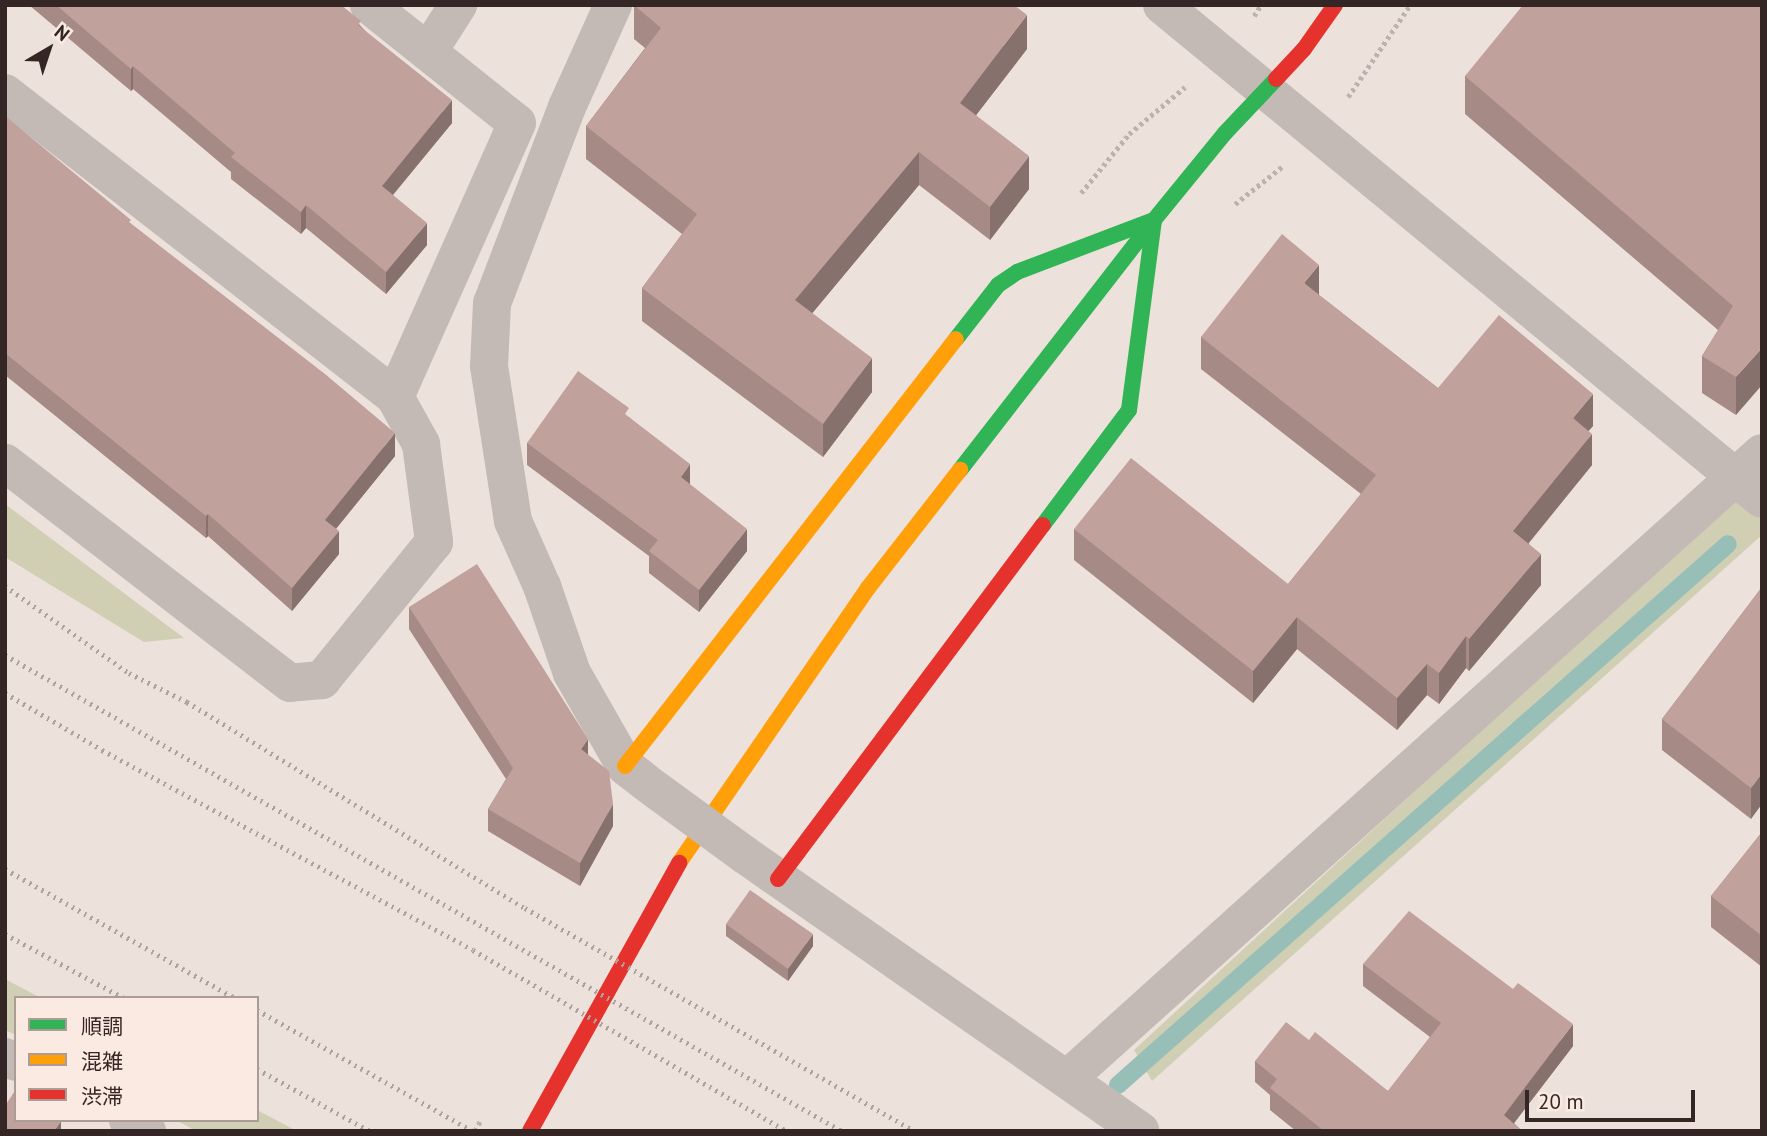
<!DOCTYPE html>
<html>
<head>
<meta charset="utf-8">
<style>
	body { margin:0 }
	#map { position:relative; width:1767px; height:1136px; overflow:hidden; background:#ece1db; font-family:"PT Sans","Noto Sans JP",sans-serif }
	div>[style] { position:absolute }
	.green>* { inset:0; background:#d0cfb4 }
	.stream>* { height:18px; margin:-9px; padding:0 9px; transform-origin:9px; border-radius:9px; background:#97bfb8 }
	.path>* { height:4.5px; margin-top:-2.25px; transform-origin:0; background:repeating-linear-gradient(90deg,#bcb2ae 0 3.5px,transparent 0 7px) }
	.street>* { height:38px; margin:-19px; padding:0 19px; transform-origin:19px; border-radius:19px; background:#c4bab5 }
	.fast>* { height:16px; margin:-8px; padding:0 8px; transform-origin:8px; border-radius:8px; background:#30b455 }
	.slow>* { height:16px; margin:-8px; padding:0 8px; transform-origin:8px; border-radius:8px; background:#ff9f0a }
	.jam>* { height:16px; margin:-8px; padding:0 8px; transform-origin:8px; border-radius:8px; background:#e5322d }
	.rail>* { height:5px; margin-top:-2.5px; transform-origin:0; background:repeating-linear-gradient(90deg,#aca39f 0 2px,transparent 0 7px) }
	.street-bridge>* { height:38px; margin:-19px; padding:0 19px; transform-origin:19px; border-radius:19px; background:#c4bab5 }
	.wall>* { inset:0; background:#a68a86 }
	.shaded-wall>* { inset:0; background:#87716d }
	.building>* { inset:0; background:#c1a19c }
	span { translate:-50% -50%; white-space:nowrap; text-align:center; line-height:1.15; -webkit-text-stroke:5px #faeae1; paint-order:stroke }
	.frame { position:absolute; inset:0; border:7px solid #342624; pointer-events:none }
	.legend { position:absolute; left:14px; top:996px; width:245px; height:126px; box-sizing:border-box; background:#faeae1; border:2px solid #ab9c95; margin:0; padding:9px 12px; list-style:none; font-size:21px; color:#342624 }
	.legend li { display:flex; align-items:center; gap:14px; height:35px }
	.legend b { width:35px; border:2px solid #ab9c95 }
	.north { position:absolute; left:14px; top:14px; width:70px; height:70px; -webkit-text-stroke:5px #faeae1; paint-order:stroke; rotate:39deg; font-size:19px; font-weight:700; line-height:28px; text-align:center; color:#342624 }
	.north::after { content:''; display:block; margin:auto; width:24px; height:32px; background:#342624; clip-path:polygon(50% 0,100% 100%,50% 72%,0 100%) }
	.scale { position:absolute; left:1525px; top:1090px; width:170px; height:32px; box-sizing:border-box; border:4px solid #342624; border-top:0; padding-left:9px; font-size:21px; line-height:24px; white-space:nowrap; color:#342624; -webkit-text-stroke:5px #faeae1; paint-order:stroke }
</style>
</head>
<body>
<div id="map">
	<div class="green">
		<div style="clip-path:polygon(1762px 471px,1762px 535px,1152px 1081px,1134px 1050px)"></div>
		<div style="clip-path:polygon(5px 504px,184px 638px,144px 642px,5px 557px)"></div>
		<div style="clip-path:polygon(5px 979px,41px 998px,16px 998px,16px 1035px,5px 1030px)"></div>
		<div style="clip-path:polygon(257px 1110px,297px 1131px,196px 1131px,176px 1120px,257px 1120px)"></div>
	</div>
	<div class="stream">
		<div style="left:1118px;top:1085px;width:815px;rotate:-41.57deg"></div>
	</div>
	<div class="path">
		<div style="left:1254px;top:16px;width:13px;rotate:-58deg"></div>
		<div style="left:1348px;top:97px;width:111px;rotate:-56deg"></div>
		<div style="left:1081px;top:193px;width:76px;rotate:-50.9deg"></div>
		<div style="left:1129px;top:134px;width:73px;rotate:-40deg"></div>
		<div style="left:1235px;top:204px;width:61px;rotate:-38.4deg"></div>
		<div style="left:475px;top:1131px;width:11px;rotate:-63deg"></div>
	</div>
	<div class="street">
		<div style="left:369px;top:5px;width:189px;rotate:38.6deg"></div>
		<div style="left:517px;top:123px;width:300px;rotate:114deg"></div>
		<div style="left:613px;top:5px;width:112px;rotate:114.3deg"></div>
		<div style="left:567px;top:107px;width:210px;rotate:110.9deg"></div>
		<div style="left:492px;top:303px;width:63px;rotate:92.7deg"></div>
		<div style="left:489px;top:366px;width:157px;rotate:81.2deg"></div>
		<div style="left:513px;top:521px;width:71px;rotate:66deg"></div>
		<div style="left:542px;top:586px;width:92px;rotate:71deg"></div>
		<div style="left:572px;top:673px;width:107px;rotate:60.3deg"></div>
		<div style="left:625px;top:766px;width:29px;rotate:38deg"></div>
		<div style="left:1162px;top:5px;width:777px;rotate:39.47deg"></div>
		<div style="left:428px;top:52px;width:56px;rotate:-57.4deg"></div>
		<div style="left:5px;top:93px;width:494px;rotate:37.9deg"></div>
		<div style="left:395px;top:397px;width:54px;rotate:61deg"></div>
		<div style="left:421px;top:444px;width:99px;rotate:82.4deg"></div>
		<div style="left:434px;top:542px;width:178px;rotate:129.1deg"></div>
		<div style="left:322px;top:680px;width:32px;rotate:175deg"></div>
		<div style="left:290px;top:683px;width:360px;rotate:-142.3deg"></div>
		<div style="left:745px;top:855px;width:482px;rotate:34.9deg"></div>
		<div style="left:5px;top:1057px;width:12px;rotate:24deg"></div>
		<div style="left:1067px;top:1079px;width:935px;rotate:-42.01deg"></div>
		<div style="left:128px;top:1120px;width:22px;rotate:30deg"></div>
	</div>
	<div class="fast">
		<div style="left:956px;top:339px;width:68px;rotate:-52.1deg"></div>
		<div style="left:998px;top:285px;width:23px;rotate:-34deg"></div>
		<div style="left:1017px;top:272px;width:147px;rotate:-20.8deg"></div>
		<div style="left:1154px;top:220px;width:192px;rotate:97.5deg"></div>
		<div style="left:1129px;top:410px;width:144px;rotate:126.8deg"></div>
		<div style="left:960px;top:470px;width:316px;rotate:-52.2deg"></div>
		<div style="left:1154px;top:220px;width:112px;rotate:-50.8deg"></div>
		<div style="left:1225px;top:133px;width:74px;rotate:-46.6deg"></div>
	</div>
	<div class="slow">
		<div style="left:625px;top:766px;width:540px;rotate:-52.22deg"></div>
		<div style="left:679px;top:863px;width:334px;rotate:-55.5deg"></div>
		<div style="left:868px;top:588px;width:150px;rotate:-52.1deg"></div>
	</div>
	<div class="jam">
		<div style="left:1276px;top:79px;width:41px;rotate:-47deg"></div>
		<div style="left:1304px;top:49px;width:54px;rotate:-54.8deg"></div>
		<div style="left:778px;top:879px;width:442px;rotate:-53.2deg"></div>
		<div style="left:530px;top:1131px;width:307px;rotate:-60.9deg"></div>
	</div>
	<div class="rail">
		<div style="left:5px;top:586px;width:151px;rotate:35.1deg"></div>
		<div style="left:129px;top:673px;width:65px;rotate:26.6deg"></div>
		<div style="left:187px;top:702px;width:396px;rotate:31.4deg"></div>
		<div style="left:525px;top:908px;width:448px;rotate:29.8deg"></div>
		<div style="left:5px;top:655px;width:963px;rotate:29.63deg"></div>
		<div style="left:5px;top:693px;width:113px;rotate:30.4deg"></div>
		<div style="left:102px;top:750px;width:421px;rotate:28.3deg"></div>
		<div style="left:473px;top:950px;width:362px;rotate:30deg"></div>
		<div style="left:5px;top:869px;width:264px;rotate:29.3deg"></div>
		<div style="left:5px;top:934px;width:135px;rotate:28.3deg"></div>
		<div style="left:257px;top:1010px;width:248px;rotate:29.3deg"></div>
		<div style="left:257px;top:1069px;width:129px;rotate:28.8deg"></div>
	</div>
	<div class="street-bridge">
		<div style="left:652px;top:787px;width:115px;rotate:36.2deg"></div>
	</div>
	<div class="wall">
		<div style="clip-path:polygon(29px 5px,341px 5px,452px 123px,393px 195px,427px 245px,386px 294px,306px 228px,301px 234px,231px 179px,231px 172px,133px 89px,131px 91px)"></div>
		<div style="clip-path:polygon(634px 5px,1027px 49px,976px 115px,1029px 189px,990px 240px,919px 185px,812px 313px,872px 392px,823px 457px,642px 321px,642px 288px,682px 234px,586px 159px,586px 126px,645px 48px,634px 39px)"></div>
		<div style="clip-path:polygon(1762px 5px,1736px 415px,1702px 393px,1702px 356px,1718px 330px,1465px 114px,1465px 76px)"></div>
		<div style="clip-path:polygon(5px 116px,131px 224px,395px 456px,336px 529px,339px 554px,292px 611px,208px 536px,206px 538px,5px 375px)"></div>
		<div style="clip-path:polygon(1319px 295px,1438px 388px,1593px 426px,1588px 431px,1592px 465px,1529px 543px,1541px 585px,1469px 671px,1466px 668px,1439px 704px,1427px 695px,1397px 730px,1297px 649px,1253px 703px,1074px 560px,1074px 529px,1288px 584px,1361px 494px,1201px 369px,1201px 337px)"></div>
		<div style="clip-path:polygon(629px 417px,690px 485px,747px 551px,699px 612px,649px 573px,649px 556px,527px 465px,527px 443px)"></div>
		<div style="clip-path:polygon(1762px 587px,1751px 819px,1662px 750px,1662px 719px)"></div>
		<div style="clip-path:polygon(409px 607px,588px 755px,613px 826px,580px 886px,488px 831px,488px 809px,506px 779px,409px 629px)"></div>
		<div style="clip-path:polygon(1762px 832px,1762px 967px,1711px 927px,1711px 896px)"></div>
		<div style="clip-path:polygon(726px 924px,813px 946px,788px 981px,726px 936px)"></div>
		<div style="clip-path:polygon(1363px 964px,1573px 1046px,1514px 1123px,1522px 1131px,1296px 1131px,1270px 1110px,1270px 1095px,1255px 1082px,1255px 1061px,1309px 1040px,1388px 1091px,1430px 1037px,1363px 986px)"></div>
	</div>
	<div class="shaded-wall">
		<div style="clip-path:polygon(1027px 15px,1027px 49px,960px 136px,960px 103px)"></div>
		<div style="clip-path:polygon(133px 66px,133px 89px,131px 91px,131px 69px)"></div>
		<div style="clip-path:polygon(452px 100px,452px 123px,382px 208px,382px 186px)"></div>
		<div style="clip-path:polygon(919px 152px,919px 185px,795px 334px,795px 300px)"></div>
		<div style="clip-path:polygon(1029px 156px,1029px 189px,990px 240px,990px 207px)"></div>
		<div style="clip-path:polygon(306px 205px,306px 228px,301px 234px,301px 212px)"></div>
		<div style="clip-path:polygon(427px 223px,427px 245px,386px 294px,386px 272px)"></div>
		<div style="clip-path:polygon(1319px 265px,1319px 296px,1304px 283px)"></div>
		<div style="clip-path:polygon(1762px 348px,1762px 385px,1736px 415px,1736px 377px)"></div>
		<div style="clip-path:polygon(872px 358px,872px 392px,823px 457px,823px 424px)"></div>
		<div style="clip-path:polygon(1593px 394px,1593px 426px,1573px 449px,1573px 418px)"></div>
		<div style="clip-path:polygon(395px 433px,395px 456px,325px 542px,325px 520px)"></div>
		<div style="clip-path:polygon(1592px 434px,1592px 465px,1513px 562px,1513px 531px)"></div>
		<div style="clip-path:polygon(690px 464px,690px 487px,681px 477px)"></div>
		<div style="clip-path:polygon(208px 514px,208px 536px,206px 538px,206px 516px)"></div>
		<div style="clip-path:polygon(747px 529px,747px 551px,699px 612px,699px 590px)"></div>
		<div style="clip-path:polygon(339px 531px,339px 554px,292px 611px,292px 588px)"></div>
		<div style="clip-path:polygon(1541px 554px,1541px 585px,1469px 671px,1469px 639px)"></div>
		<div style="clip-path:polygon(1297px 617px,1297px 649px,1253px 703px,1253px 671px)"></div>
		<div style="clip-path:polygon(1466px 636px,1466px 668px,1439px 704px,1439px 673px)"></div>
		<div style="clip-path:polygon(1427px 664px,1427px 695px,1397px 730px,1397px 698px)"></div>
		<div style="clip-path:polygon(588px 739px,588px 761px,581px 749px)"></div>
		<div style="clip-path:polygon(1762px 773px,1762px 804px,1751px 819px,1751px 788px)"></div>
		<div style="clip-path:polygon(613px 804px,613px 826px,580px 886px,580px 863px)"></div>
		<div style="clip-path:polygon(813px 934px,813px 946px,788px 981px,788px 969px)"></div>
		<div style="clip-path:polygon(1573px 1024px,1573px 1046px,1508px 1131px,1504px 1115px)"></div>
		<div style="clip-path:polygon(61px 1121px,61px 1131px,54px 1131px)"></div>
	</div>
	<div class="building">
		<div style="clip-path:polygon(56px 5px,341px 5px,361px 21px,358px 25px,452px 100px,382px 186px,427px 223px,386px 272px,306px 205px,301px 212px,231px 157px,235px 153px,133px 66px,131px 69px)"></div>
		<div style="clip-path:polygon(634px 5px,1014px 5px,1027px 15px,960px 103px,1029px 156px,990px 207px,919px 152px,795px 300px,872px 358px,823px 424px,642px 288px,697px 214px,586px 126px,661px 28px)"></div>
		<div style="clip-path:polygon(1523px 5px,1762px 5px,1762px 348px,1736px 377px,1702px 356px,1733px 306px,1465px 76px)"></div>
		<div style="clip-path:polygon(5px 116px,131px 220px,129px 222px,325px 374px,395px 433px,325px 520px,339px 531px,292px 588px,208px 514px,206px 516px,5px 353px)"></div>
		<div style="clip-path:polygon(1282px 234px,1319px 265px,1304px 283px,1438px 388px,1499px 315px,1593px 394px,1573px 418px,1592px 434px,1513px 531px,1541px 554px,1469px 639px,1466px 636px,1439px 673px,1427px 664px,1397px 698px,1297px 617px,1253px 671px,1074px 529px,1131px 458px,1288px 584px,1376px 475px,1201px 337px)"></div>
		<div style="clip-path:polygon(578px 371px,629px 408px,625px 414px,690px 464px,681px 477px,747px 529px,699px 590px,649px 551px,658px 540px,527px 443px)"></div>
		<div style="clip-path:polygon(477px 564px,588px 739px,581px 749px,609px 771px,613px 804px,580px 863px,488px 809px,513px 768px,409px 607px)"></div>
		<div style="clip-path:polygon(1762px 587px,1762px 773px,1751px 788px,1662px 719px)"></div>
		<div style="clip-path:polygon(1762px 832px,1762px 936px,1711px 896px)"></div>
		<div style="clip-path:polygon(750px 890px,813px 934px,788px 969px,726px 924px)"></div>
		<div style="clip-path:polygon(1409px 911px,1513px 989px,1518px 983px,1573px 1024px,1504px 1115px,1522px 1131px,1324px 1131px,1270px 1088px,1277px 1079px,1255px 1061px,1286px 1022px,1309px 1040px,1315px 1032px,1388px 1091px,1441px 1023px,1363px 964px)"></div>
		<div style="clip-path:polygon(14px 1092px,16px 1093px,16px 1120px,60px 1120px,61px 1121px,54px 1131px,5px 1131px,5px 1106px)"></div>
	</div>
	<div class="frame"></div>
	<ul class="legend">
	<li><b style="height:9px;background:#30b455"></b>順調</li>
	<li><b style="height:9px;background:#ff9f0a"></b>混雑</li>
	<li><b style="height:9px;background:#e5322d"></b>渋滞</li>
	</ul>
	<div class="north">N</div>
	<div class="scale">20 m</div>
</div>
</body>
</html>
